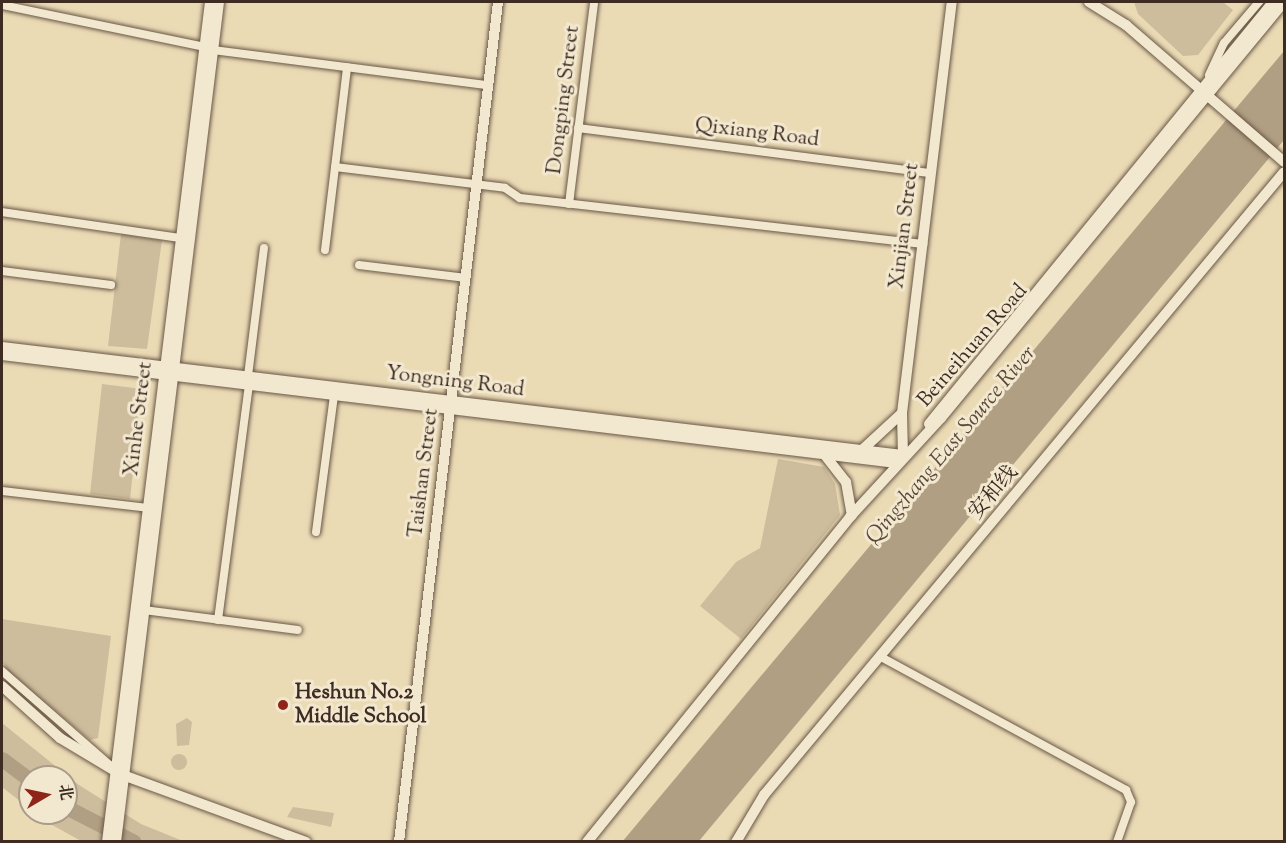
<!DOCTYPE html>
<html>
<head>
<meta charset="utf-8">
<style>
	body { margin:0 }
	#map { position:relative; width:1286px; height:843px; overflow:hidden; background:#ebdbb5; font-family:"Sorts Mill Goudy","Noto Serif SC",serif }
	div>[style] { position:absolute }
	.green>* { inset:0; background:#cebd9c }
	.round { border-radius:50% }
	.water>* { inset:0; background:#b09f83 }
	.river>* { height:15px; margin:-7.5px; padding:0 7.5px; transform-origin:7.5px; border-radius:7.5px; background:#b09f83 }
	.roads { filter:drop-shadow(0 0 2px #695747) drop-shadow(0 0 2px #695747) }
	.street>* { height:8px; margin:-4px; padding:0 4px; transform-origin:4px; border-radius:4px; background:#f2e8cf }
	.secondary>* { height:10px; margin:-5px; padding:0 5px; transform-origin:5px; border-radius:5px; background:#f2e8cf }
	.dots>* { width:16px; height:16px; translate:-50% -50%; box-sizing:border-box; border:3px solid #f2e8cf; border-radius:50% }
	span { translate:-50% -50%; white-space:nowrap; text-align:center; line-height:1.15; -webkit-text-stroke:6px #f2e8cf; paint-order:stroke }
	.street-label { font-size:21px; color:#3e2b22 }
	.poi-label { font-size:21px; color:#3e2b22; font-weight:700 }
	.left { translate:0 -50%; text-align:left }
	.water-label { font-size:22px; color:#5a483a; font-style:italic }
	.frame { position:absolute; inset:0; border:3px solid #3e2b22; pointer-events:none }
	.north { position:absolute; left:18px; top:765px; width:60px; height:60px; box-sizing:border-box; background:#f2e8cf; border:2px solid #aa9c8a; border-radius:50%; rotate:81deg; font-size:16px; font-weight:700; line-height:24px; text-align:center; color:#3e2b22 }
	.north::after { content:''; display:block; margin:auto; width:21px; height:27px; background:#8f2418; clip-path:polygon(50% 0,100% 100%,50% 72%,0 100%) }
</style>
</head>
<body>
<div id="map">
	<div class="green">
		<div style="clip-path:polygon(1134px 2px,1223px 2px,1233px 10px,1198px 55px,1183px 56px,1138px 14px)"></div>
		<div style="clip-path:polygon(121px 234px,162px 240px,147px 349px,108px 346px)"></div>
		<div style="clip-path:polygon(102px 384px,142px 389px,130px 499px,90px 494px)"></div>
		<div style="clip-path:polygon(778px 459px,824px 467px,835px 484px,840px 515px,741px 639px,700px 606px,736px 562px,760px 548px)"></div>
		<div style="clip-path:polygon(2px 619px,111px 636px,98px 738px,90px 740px,10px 673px,2px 662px)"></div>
		<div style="clip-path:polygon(187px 718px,192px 722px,189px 745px,177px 746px,176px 724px)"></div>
		<div style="clip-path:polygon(2px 723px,79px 785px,141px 824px,183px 841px,81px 841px,54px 826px,35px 813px,66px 813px,66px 777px,30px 777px,30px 809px,2px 787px)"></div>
		<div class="round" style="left:171px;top:754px;width:16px;height:16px"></div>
		<div style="clip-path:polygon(293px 807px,334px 813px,331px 827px,287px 817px)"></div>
	</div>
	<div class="water">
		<div style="clip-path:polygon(1284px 51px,1284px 140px,699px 841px,622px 842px)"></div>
	</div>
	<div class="river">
		<div style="left:2px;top:759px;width:35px;rotate:37deg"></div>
		<div style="left:66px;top:807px;width:76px;rotate:27.2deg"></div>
	</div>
	<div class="roads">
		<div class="street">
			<div style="left:2px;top:5px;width:207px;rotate:11.7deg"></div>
			<div style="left:213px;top:50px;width:277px;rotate:7.3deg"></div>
			<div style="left:1209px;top:75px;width:35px;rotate:-65deg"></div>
			<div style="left:1224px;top:43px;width:54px;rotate:-49.5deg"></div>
			<div style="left:578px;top:128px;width:356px;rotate:7.3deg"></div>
			<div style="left:335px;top:167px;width:171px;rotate:7deg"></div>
			<div style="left:505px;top:188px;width:18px;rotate:34deg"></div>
			<div style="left:520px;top:198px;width:406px;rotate:6.5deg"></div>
			<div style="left:569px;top:204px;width:204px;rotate:-82.9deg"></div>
			<div style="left:2px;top:212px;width:181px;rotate:8.3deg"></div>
			<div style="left:325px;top:250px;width:184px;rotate:-83.1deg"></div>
			<div style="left:359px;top:265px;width:108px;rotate:6.9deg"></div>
			<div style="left:2px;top:271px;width:110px;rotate:7.3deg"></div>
			<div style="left:248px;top:376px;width:129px;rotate:-82.9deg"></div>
			<div style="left:2px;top:491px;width:147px;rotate:6.6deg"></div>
			<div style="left:316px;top:532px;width:138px;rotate:-82.5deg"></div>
			<div style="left:144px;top:610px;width:155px;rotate:7.4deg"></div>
			<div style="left:218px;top:620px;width:237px;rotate:-82.5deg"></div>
			<div style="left:881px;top:657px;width:279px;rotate:28.5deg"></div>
			<div style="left:1126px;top:790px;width:13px;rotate:67deg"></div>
			<div style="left:1131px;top:802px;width:42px;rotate:109.3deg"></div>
			<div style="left:2px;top:671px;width:146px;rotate:41.1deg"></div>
		</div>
		<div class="secondary">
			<div style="left:1089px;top:2px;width:44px;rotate:31.9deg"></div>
			<div style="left:1126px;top:25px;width:209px;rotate:40.9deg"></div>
			<div style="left:2px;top:347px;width:907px;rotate:6.84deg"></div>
			<div style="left:903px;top:455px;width:42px;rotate:-91.4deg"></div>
			<div style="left:902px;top:413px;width:414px;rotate:-83.1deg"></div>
			<div style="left:2px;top:355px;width:901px;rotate:6.88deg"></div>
			<div style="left:929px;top:424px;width:544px;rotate:-50.81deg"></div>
			<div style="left:862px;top:450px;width:54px;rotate:-42.8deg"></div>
			<div style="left:824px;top:454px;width:36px;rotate:52deg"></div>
			<div style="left:846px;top:482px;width:34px;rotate:80deg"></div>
			<div style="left:2px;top:686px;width:78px;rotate:41.9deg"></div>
			<div style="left:60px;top:738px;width:70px;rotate:31deg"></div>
			<div style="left:120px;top:774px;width:198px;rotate:20.1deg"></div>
			<div style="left:107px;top:842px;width:846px;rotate:-83.01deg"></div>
			<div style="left:116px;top:842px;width:846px;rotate:-83.01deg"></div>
			<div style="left:399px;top:842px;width:846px;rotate:-83.28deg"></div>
			<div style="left:587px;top:842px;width:418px;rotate:-51deg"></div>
			<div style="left:850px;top:517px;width:134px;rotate:-47.4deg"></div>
			<div style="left:941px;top:418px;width:539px;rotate:-50.49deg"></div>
			<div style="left:736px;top:842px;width:55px;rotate:-59.2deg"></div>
			<div style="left:764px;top:795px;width:811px;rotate:-50.15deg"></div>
		</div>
	</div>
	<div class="dots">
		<div style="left:283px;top:705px;background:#8f2418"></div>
	</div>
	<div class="street-label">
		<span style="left:564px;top:100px;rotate:-83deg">Dongping Street</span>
		<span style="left:757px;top:133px;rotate:7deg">Qixiang Road</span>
		<span style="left:905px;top:226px;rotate:-83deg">Xinjian Street</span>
		<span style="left:973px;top:346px;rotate:-49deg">Beineihuan Road</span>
		<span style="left:455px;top:382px;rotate:7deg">Yongning Road</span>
		<span style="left:139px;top:419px;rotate:-83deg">Xinhe Street</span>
		<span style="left:424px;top:473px;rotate:-83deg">Taishan Street</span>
		<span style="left:994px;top:493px;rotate:-50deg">安和线</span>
	</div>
	<div class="poi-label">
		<span class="left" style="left:295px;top:705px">Heshun No.2<br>Middle School</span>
	</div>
	<div class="water-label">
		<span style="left:952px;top:446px;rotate:-50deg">Qingzhang East Source River</span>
	</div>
	<div class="frame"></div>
	<div class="north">北</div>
</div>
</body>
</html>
